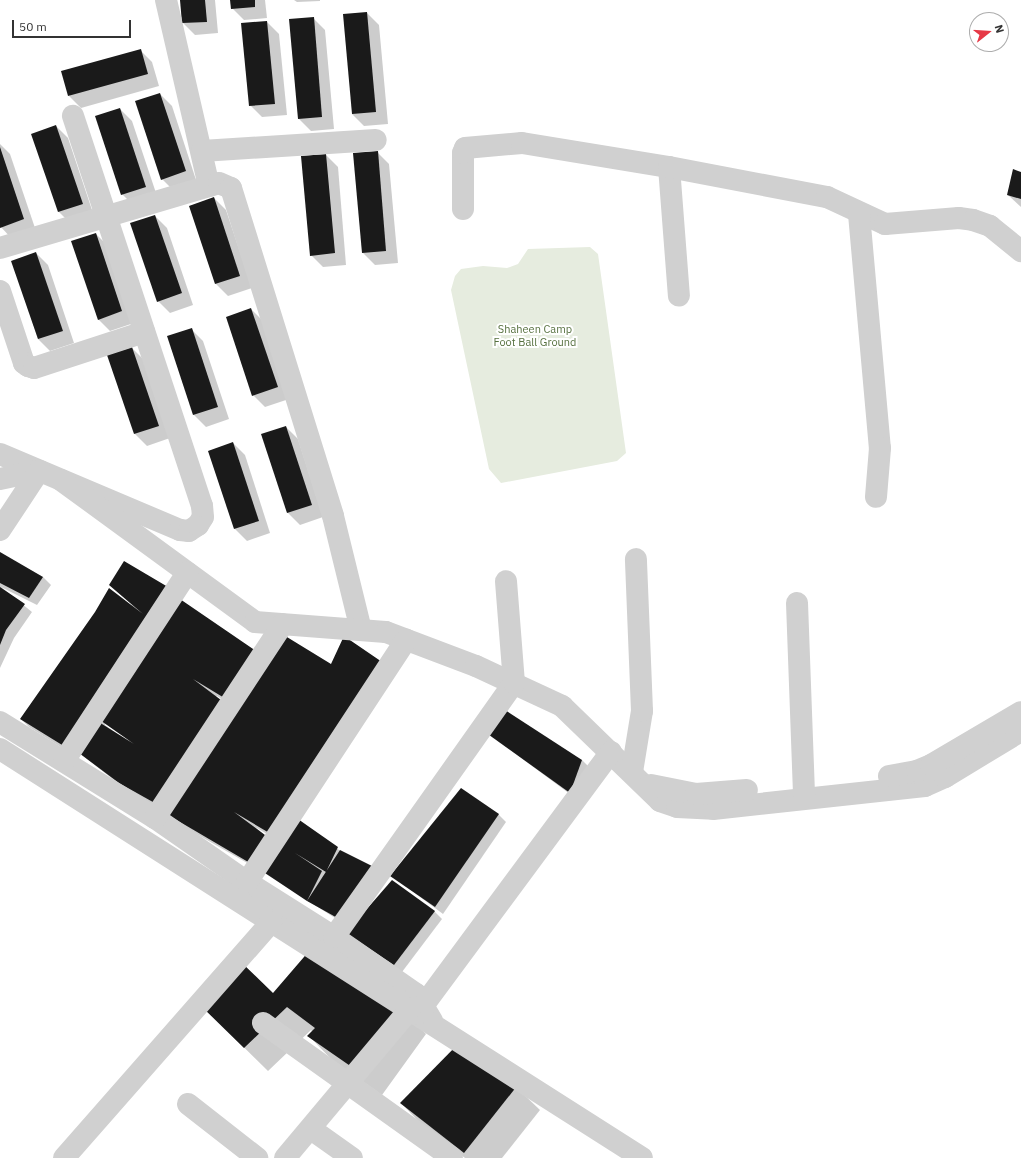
<!DOCTYPE html>
<html>
<head>
<meta charset="utf-8">
<style>
	body { margin:0 }
	#map { position:relative; width:1021px; height:1158px; overflow:hidden; background:#fff; font-family:"IBM Plex Sans",sans-serif }
	div>[style] { position:absolute }
	.green>* { inset:0; background:#e6ecdf }
	.shadow>* { inset:0; background:#0003 }
	.building>* { inset:0; background:#1a1a1a }
	.minor>* { height:22px; margin:-11px; padding:0 11px; transform-origin:11px; border-radius:11px; background:#d0d0d0 }
	span { translate:-50% -50%; white-space:nowrap; text-align:center; line-height:1.15; -webkit-text-stroke:4px #fff; paint-order:stroke }
	.park-label { font-size:11px; color:#56703f }
	.north { position:absolute; left:969px; top:12px; width:40px; height:40px; box-sizing:border-box; background:#fff; border:1px solid #adadad; border-radius:50%; rotate:73deg; font-size:11px; font-weight:700; line-height:16px; text-align:center; color:#333 }
	.north::after { content:''; display:block; margin:auto; width:14px; height:18px; background:#e63946; clip-path:polygon(50% 0,100% 100%,50% 72%,0 100%) }
	.scale { position:absolute; left:12px; top:20px; width:119px; height:18px; box-sizing:border-box; border:2px solid #333; border-top:0; padding-left:5px; font-size:12px; line-height:14px; white-space:nowrap; color:#333; -webkit-text-stroke:3px #fff; paint-order:stroke }
</style>
</head>
<body>
<div id="map">
	<div class="green">
		<div style="clip-path:polygon(590px 247px,598px 254px,626px 453px,617px 461px,501px 483px,489px 469px,451px 290px,455px 276px,461px 269px,483px 266px,507px 268px,518px 264px,528px 249px)"></div>
	</div>
	<div class="shadow">
		<div style="clip-path:polygon(181px 0,215px 0,218px 33px,195px 35px,183px 23px)"></div>
		<div style="clip-path:polygon(231px 0,265px 0,267px 18px,244px 20px,232px 8px)"></div>
		<div style="clip-path:polygon(294px 0,320px 0,320px 1px,297px 2px)"></div>
		<div style="clip-path:polygon(367px 13px,379px 25px,388px 124px,364px 126px,352px 114px)"></div>
		<div style="clip-path:polygon(313px 18px,325px 30px,334px 129px,311px 131px,299px 119px)"></div>
		<div style="clip-path:polygon(267px 22px,279px 34px,287px 115px,262px 117px,250px 105px)"></div>
		<div style="clip-path:polygon(140px 50px,152px 62px,159px 86px,81px 108px,69px 96px)"></div>
		<div style="clip-path:polygon(160px 94px,172px 106px,197px 183px,174px 191px,162px 179px)"></div>
		<div style="clip-path:polygon(120px 109px,132px 121px,158px 199px,134px 206px,122px 194px)"></div>
		<div style="clip-path:polygon(56px 126px,68px 138px,94px 216px,71px 224px,59px 212px,33px 134px)"></div>
		<div style="clip-path:polygon(0 144px,10px 154px,36px 231px,12px 239px,0 226px)"></div>
		<div style="clip-path:polygon(377px 152px,389px 164px,398px 263px,375px 265px,363px 253px)"></div>
		<div style="clip-path:polygon(326px 155px,338px 167px,346px 265px,323px 267px,311px 255px)"></div>
		<div style="clip-path:polygon(1021px 173px,1021px 207px,1008px 195px)"></div>
		<div style="clip-path:polygon(214px 198px,226px 210px,252px 288px,228px 296px,216px 284px,190px 206px)"></div>
		<div style="clip-path:polygon(155px 216px,167px 228px,193px 305px,170px 313px,158px 301px)"></div>
		<div style="clip-path:polygon(96px 234px,108px 246px,134px 323px,110px 331px,98px 319px)"></div>
		<div style="clip-path:polygon(36px 253px,48px 265px,74px 343px,50px 351px,38px 339px,12px 261px)"></div>
		<div style="clip-path:polygon(251px 309px,263px 321px,289px 399px,265px 407px,253px 395px)"></div>
		<div style="clip-path:polygon(191px 329px,203px 341px,229px 419px,206px 427px,194px 415px)"></div>
		<div style="clip-path:polygon(132px 348px,144px 360px,170px 438px,147px 446px,135px 434px,109px 356px)"></div>
		<div style="clip-path:polygon(286px 427px,298px 439px,323px 517px,300px 525px,288px 513px,262px 435px)"></div>
		<div style="clip-path:polygon(233px 443px,245px 455px,270px 533px,247px 541px,235px 529px,209px 451px)"></div>
		<div style="clip-path:polygon(0 553px,43px 577px,51px 585px,37px 605px,1px 587px,32px 612px,14px 638px,0 668px)"></div>
		<div style="clip-path:polygon(evenodd,110px 585px,178px 598px,297px 818px,343px 853px,349px 927px,263px 872px,172px 820px,128px 791px,78px 752px,75px 756px,29px 727px,21px 719px,132px 605px,110px 585px,217px 696px,234px 707px,232px 711px,216px 697px,217px 696px,110px 585px,106px 723px,129px 739px,128px 742px,105px 725px,106px 723px,110px 585px,255px 827px,279px 841px,269px 839px,255px 827px)"></div>
		<div style="clip-path:polygon(486px 732px,582px 760px,590px 768px,578px 800px)"></div>
		<div style="clip-path:polygon(498px 814px,506px 822px,443px 914px,392px 876px)"></div>
		<div style="clip-path:polygon(434px 911px,442px 919px,402px 972px,347px 933px)"></div>
		<div style="clip-path:polygon(273px 995px,403px 1011px,426px 1034px,382px 1095px,332px 1060px,309px 1036px,313px 1032px,311px 1030px,268px 1071px,200px 1004px)"></div>
		<div style="clip-path:polygon(516px 1087px,540px 1110px,502px 1158px,465px 1158px,424px 1127px,401px 1103px)"></div>
	</div>
	<div class="building">
		<div style="clip-path:polygon(180px 0,205px 0,207px 22px,182px 23px)"></div>
		<div style="clip-path:polygon(230px 0,255px 0,255px 7px,231px 9px)"></div>
		<div style="clip-path:polygon(367px 12px,376px 112px,352px 114px,343px 14px)"></div>
		<div style="clip-path:polygon(314px 17px,322px 117px,298px 119px,289px 19px)"></div>
		<div style="clip-path:polygon(267px 21px,275px 104px,249px 106px,241px 23px)"></div>
		<div style="clip-path:polygon(141px 49px,148px 74px,68px 96px,61px 71px)"></div>
		<div style="clip-path:polygon(160px 93px,186px 171px,161px 180px,135px 101px)"></div>
		<div style="clip-path:polygon(120px 108px,146px 187px,121px 195px,95px 116px)"></div>
		<div style="clip-path:polygon(56px 125px,83px 204px,58px 212px,31px 134px)"></div>
		<div style="clip-path:polygon(0 147px,24px 219px,0 228px)"></div>
		<div style="clip-path:polygon(378px 151px,386px 251px,362px 253px,353px 153px)"></div>
		<div style="clip-path:polygon(326px 154px,335px 253px,310px 256px,301px 156px)"></div>
		<div style="clip-path:polygon(1013px 169px,1021px 172px,1021px 199px,1007px 195px)"></div>
		<div style="clip-path:polygon(214px 197px,240px 276px,215px 284px,189px 206px)"></div>
		<div style="clip-path:polygon(155px 215px,182px 293px,157px 302px,130px 223px)"></div>
		<div style="clip-path:polygon(96px 233px,122px 311px,98px 320px,71px 241px)"></div>
		<div style="clip-path:polygon(36px 252px,63px 331px,38px 339px,11px 261px)"></div>
		<div style="clip-path:polygon(251px 308px,278px 387px,252px 396px,226px 317px)"></div>
		<div style="clip-path:polygon(192px 328px,218px 407px,193px 415px,167px 336px)"></div>
		<div style="clip-path:polygon(132px 347px,159px 426px,134px 434px,107px 355px)"></div>
		<div style="clip-path:polygon(286px 426px,312px 505px,287px 513px,261px 434px)"></div>
		<div style="clip-path:polygon(233px 442px,259px 521px,234px 529px,208px 451px)"></div>
		<div style="clip-path:polygon(0 552px,43px 577px,29px 598px,0 583px)"></div>
		<div style="clip-path:polygon(124px 561px,168px 587px,67px 748px,20px 719px,95px 612px,109px 588px,143px 614px,109px 585px)"></div>
		<div style="clip-path:polygon(0 587px,25px 604px,6px 630px,0 645px)"></div>
		<div style="clip-path:polygon(evenodd,177px 597px,259px 653px,226px 699px,193px 679px,225px 703px,160px 806px,119px 783px,75px 750px,177px 597px,97px 718px,134px 744px,102px 724px,97px 718px)"></div>
		<div style="clip-path:polygon(282px 634px,331px 664px,344px 636px,385px 664px,271px 834px,234px 812px,269px 838px,255px 866px,163px 812px)"></div>
		<div style="clip-path:polygon(502px 708px,582px 760px,570px 793px,485px 732px)"></div>
		<div style="clip-path:polygon(461px 788px,499px 814px,435px 907px,390px 876px)"></div>
		<div style="clip-path:polygon(295px 817px,338px 847px,326px 872px,295px 853px,322px 871px,307px 901px,340px 850px,374px 867px,341px 920px,307px 901px,259px 869px)"></div>
		<div style="clip-path:polygon(392px 880px,435px 911px,394px 965px,346px 933px)"></div>
		<div style="clip-path:polygon(310px 950px,404px 1010px,359px 1072px,307px 1036px,315px 1028px,287px 1007px,244px 1048px,199px 1004px,241px 962px,273px 993px)"></div>
		<div style="clip-path:polygon(461px 1041px,517px 1086px,464px 1153px,400px 1103px)"></div>
	</div>
	<div class="minor">
		<div style="left:166px;top:0;width:191px;rotate:77deg"></div>
		<div style="left:202px;top:151px;width:174px;rotate:-3.6deg"></div>
		<div style="left:669px;top:167px;width:129px;rotate:85.6deg"></div>
		<div style="left:463px;top:209px;width:56px;rotate:-90deg"></div>
		<div style="left:463px;top:153px;width:5px;rotate:-68deg"></div>
		<div style="left:465px;top:148px;width:57px;rotate:-5deg"></div>
		<div style="left:522px;top:143px;width:149px;rotate:9.3deg"></div>
		<div style="left:669px;top:167px;width:161px;rotate:10.8deg"></div>
		<div style="left:827px;top:197px;width:64px;rotate:25deg"></div>
		<div style="left:885px;top:224px;width:74px;rotate:-4.6deg"></div>
		<div style="left:959px;top:218px;width:14px;rotate:8deg"></div>
		<div style="left:973px;top:220px;width:18px;rotate:19deg"></div>
		<div style="left:990px;top:226px;width:40px;rotate:39deg"></div>
		<div style="left:859px;top:214px;width:235px;rotate:84.9deg"></div>
		<div style="left:880px;top:448px;width:49px;rotate:94.7deg"></div>
		<div style="left:0;top:248px;width:228px;rotate:-16.5deg"></div>
		<div style="left:219px;top:183px;width:13px;rotate:23deg"></div>
		<div style="left:231px;top:188px;width:343px;rotate:72.7deg"></div>
		<div style="left:333px;top:516px;width:117px;rotate:76.2deg"></div>
		<div style="left:0;top:291px;width:76px;rotate:71.6deg"></div>
		<div style="left:24px;top:363px;width:5px;rotate:37deg"></div>
		<div style="left:28px;top:366px;width:6px;rotate:18deg"></div>
		<div style="left:34px;top:368px;width:116px;rotate:-18.1deg"></div>
		<div style="left:0;top:454px;width:195px;rotate:22.9deg"></div>
		<div style="left:180px;top:530px;width:9px;rotate:6deg"></div>
		<div style="left:189px;top:531px;width:11px;rotate:-34deg"></div>
		<div style="left:198px;top:525px;width:9px;rotate:-58deg"></div>
		<div style="left:203px;top:517px;width:11px;rotate:-95deg"></div>
		<div style="left:202px;top:506px;width:411px;rotate:-108.3deg"></div>
		<div style="left:0;top:479px;width:40px;rotate:-12deg"></div>
		<div style="left:61px;top:480px;width:240px;rotate:36.2deg"></div>
		<div style="left:255px;top:622px;width:131px;rotate:4.4deg"></div>
		<div style="left:386px;top:632px;width:96px;rotate:20.7deg"></div>
		<div style="left:476px;top:666px;width:95px;rotate:24.9deg"></div>
		<div style="left:562px;top:706px;width:136px;rotate:44.1deg"></div>
		<div style="left:660px;top:801px;width:18px;rotate:19deg"></div>
		<div style="left:677px;top:807px;width:36px;rotate:3deg"></div>
		<div style="left:713px;top:809px;width:213px;rotate:-6.2deg"></div>
		<div style="left:925px;top:786px;width:22px;rotate:-24deg"></div>
		<div style="left:945px;top:777px;width:89px;rotate:-31.2deg"></div>
		<div style="left:0;top:530px;width:71px;rotate:-56.5deg"></div>
		<div style="left:797px;top:603px;width:195px;rotate:87.9deg"></div>
		<div style="left:0;top:722px;width:182px;rotate:31.8deg"></div>
		<div style="left:155px;top:818px;width:112px;rotate:34.8deg"></div>
		<div style="left:247px;top:882px;width:103px;rotate:32.3deg"></div>
		<div style="left:334px;top:937px;width:100px;rotate:34.8deg"></div>
		<div style="left:416px;top:994px;width:31px;rotate:59deg"></div>
		<div style="left:0;top:749px;width:761px;rotate:32.5deg"></div>
		<div style="left:64px;top:761px;width:225px;rotate:-56.8deg"></div>
		<div style="left:632px;top:772px;width:62px;rotate:-80.7deg"></div>
		<div style="left:642px;top:711px;width:152px;rotate:-92.3deg"></div>
		<div style="left:889px;top:776px;width:28px;rotate:-10deg"></div>
		<div style="left:917px;top:771px;width:15px;rotate:-23deg"></div>
		<div style="left:931px;top:765px;width:104px;rotate:-30.5deg"></div>
		<div style="left:651px;top:785px;width:46px;rotate:11.3deg"></div>
		<div style="left:696px;top:794px;width:51px;rotate:-4.5deg"></div>
		<div style="left:155px;top:818px;width:232px;rotate:-56.6deg"></div>
		<div style="left:247px;top:882px;width:290px;rotate:-56.7deg"></div>
		<div style="left:334px;top:937px;width:311px;rotate:-54.7deg"></div>
		<div style="left:514px;top:683px;width:102px;rotate:-94.5deg"></div>
		<div style="left:417px;top:1014px;width:326px;rotate:-53.5deg"></div>
		<div style="left:263px;top:1023px;width:232px;rotate:35.5deg"></div>
		<div style="left:188px;top:1104px;width:88px;rotate:38deg"></div>
		<div style="left:311px;top:1129px;width:50px;rotate:35.3deg"></div>
		<div style="left:64px;top:1158px;width:314px;rotate:-48.7deg"></div>
		<div style="left:285px;top:1158px;width:194px;rotate:-50deg"></div>
	</div>
	<div class="park-label">
		<span style="left:535px;top:336px">Shaheen Camp<br>Foot Ball Ground</span>
	</div>
	<div class="north">N</div>
	<div class="scale">50 m</div>
</div>
</body>
</html>
